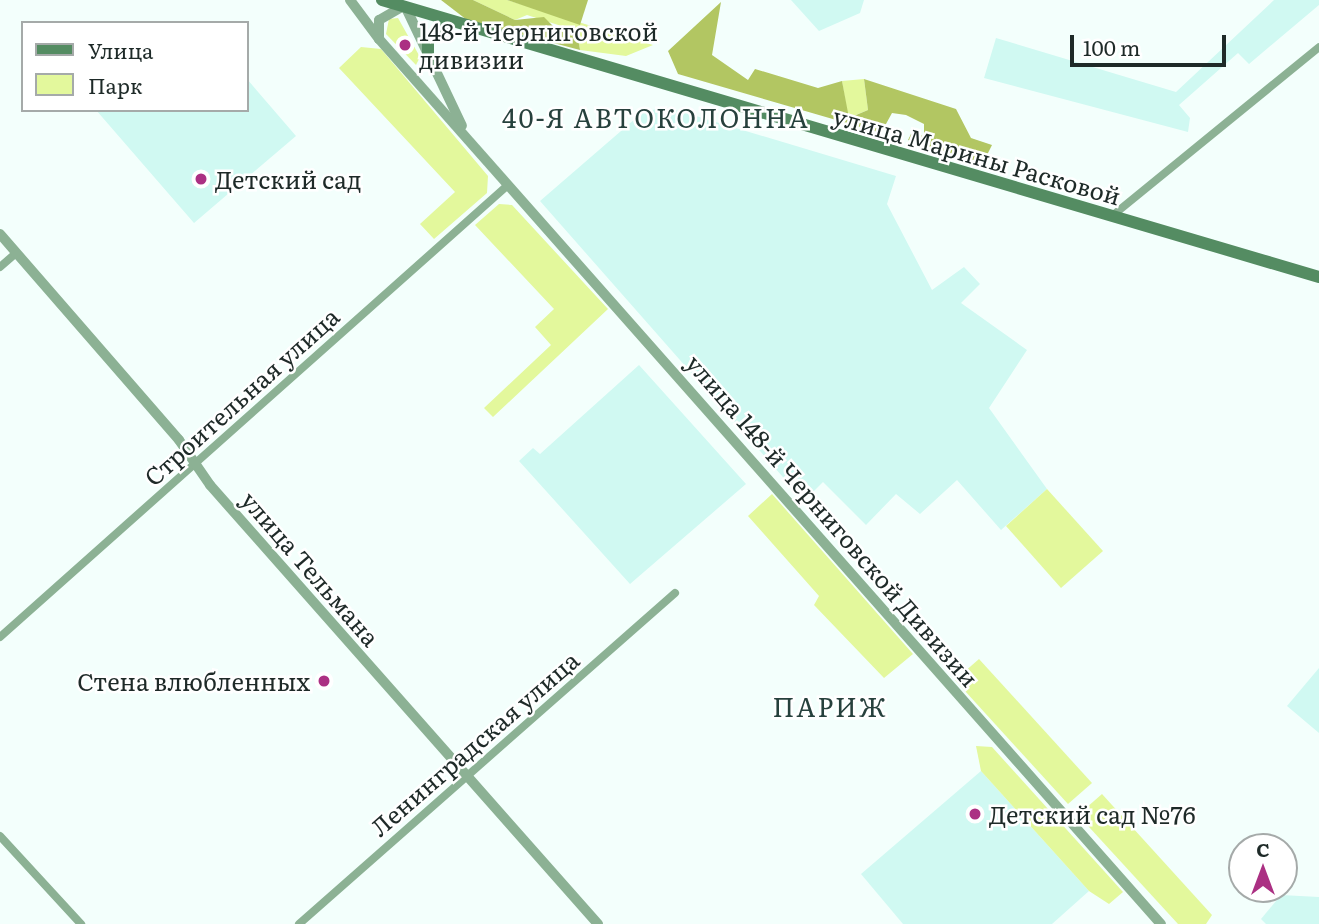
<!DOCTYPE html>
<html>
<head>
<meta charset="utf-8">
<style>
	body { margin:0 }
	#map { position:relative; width:1319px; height:924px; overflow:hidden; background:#f3fffc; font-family:Literata,serif }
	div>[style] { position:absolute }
	.built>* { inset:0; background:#d0f9f2 }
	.green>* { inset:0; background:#e3f89c }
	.forest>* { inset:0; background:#b2c662 }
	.minor>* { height:8px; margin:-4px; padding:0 4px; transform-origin:4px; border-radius:4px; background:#8cb194 }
	.tertiary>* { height:10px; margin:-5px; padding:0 5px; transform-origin:5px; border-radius:5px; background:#8cb194 }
	.secondary>* { height:12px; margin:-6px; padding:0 6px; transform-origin:6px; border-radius:6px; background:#548c62 }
	.dots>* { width:19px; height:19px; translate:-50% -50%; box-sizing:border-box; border:4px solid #fff; border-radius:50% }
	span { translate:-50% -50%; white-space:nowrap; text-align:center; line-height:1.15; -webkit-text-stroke:5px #fff; paint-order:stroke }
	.poi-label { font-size:24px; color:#1e2a28 }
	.left { translate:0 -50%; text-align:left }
	.right { translate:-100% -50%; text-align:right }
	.street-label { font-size:24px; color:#1e2a28 }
	.neighbourhood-label { font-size:26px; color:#27413d; letter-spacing:2px }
	.legend { position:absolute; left:21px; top:21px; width:228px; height:91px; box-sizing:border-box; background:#fff; border:2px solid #a5aaa9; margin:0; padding:9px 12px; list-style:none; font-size:21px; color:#1e2a28 }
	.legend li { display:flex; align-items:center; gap:14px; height:35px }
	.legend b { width:35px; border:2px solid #a5aaa9 }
	.north { position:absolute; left:1228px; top:833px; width:70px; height:70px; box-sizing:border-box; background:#fff; border:2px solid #a5aaa9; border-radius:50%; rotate:0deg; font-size:19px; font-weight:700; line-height:28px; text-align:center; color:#1e2a28 }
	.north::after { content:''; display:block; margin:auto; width:24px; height:32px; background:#ab3083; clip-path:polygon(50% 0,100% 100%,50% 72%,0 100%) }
	.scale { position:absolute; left:1070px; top:35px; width:156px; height:32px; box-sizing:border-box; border:4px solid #1e2a28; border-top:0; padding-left:9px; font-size:21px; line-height:24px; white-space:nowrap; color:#1e2a28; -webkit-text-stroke:5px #fff; paint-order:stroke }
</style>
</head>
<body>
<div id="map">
	<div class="built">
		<div style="clip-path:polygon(791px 0,864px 0,860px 13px,819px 31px)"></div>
		<div style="clip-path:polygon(1274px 0,1319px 0,1319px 5px,1249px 64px,1238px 53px,1179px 105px,1190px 118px,1188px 132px,984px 78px,996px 38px,1176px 92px)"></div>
		<div style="clip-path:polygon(247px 79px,296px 136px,194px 223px,96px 110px,247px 110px)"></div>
		<div style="clip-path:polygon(666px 107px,896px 176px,887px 204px,932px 290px,964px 267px,980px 284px,961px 303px,1027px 350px,989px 408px,1047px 489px,1001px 530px,957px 480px,920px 514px,896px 494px,866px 525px,823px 482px,804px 501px,540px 201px,643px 112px)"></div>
		<div style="clip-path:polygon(639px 365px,746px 484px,630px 584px,519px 461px,533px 448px,540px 454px)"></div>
		<div style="clip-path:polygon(1319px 668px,1319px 733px,1287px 706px)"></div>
		<div style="clip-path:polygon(981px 771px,1089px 891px,1052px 924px,903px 924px,861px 874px)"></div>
		<div style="clip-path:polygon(1281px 895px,1319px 897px,1319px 924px,1266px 924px,1261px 919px)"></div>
	</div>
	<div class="green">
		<div style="clip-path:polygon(473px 0,507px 0,653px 45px,626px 56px,580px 50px,577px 31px,527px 15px,515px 20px)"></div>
		<div style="clip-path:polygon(398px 18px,420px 57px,416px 65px,386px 34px,389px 19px)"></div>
		<div style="clip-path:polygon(361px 47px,381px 49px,488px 176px,487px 193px,434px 239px,420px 224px,455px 192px,339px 68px)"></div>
		<div style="clip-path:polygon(864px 79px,868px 110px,848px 118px,842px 81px)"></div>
		<div style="clip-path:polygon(499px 204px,512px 205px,608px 309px,493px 417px,484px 408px,551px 345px,535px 327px,554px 309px,475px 225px)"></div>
		<div style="clip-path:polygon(1047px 489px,1103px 551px,1061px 588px,1006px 526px)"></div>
		<div style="clip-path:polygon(772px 494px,913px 654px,884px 678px,814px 605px,819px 596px,748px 516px)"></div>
		<div style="clip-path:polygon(979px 659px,1092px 783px,1068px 804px,955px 680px)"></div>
		<div style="clip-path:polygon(976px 746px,992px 747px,1123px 892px,1109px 904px,1089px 891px,981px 771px)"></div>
		<div style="clip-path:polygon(1102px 794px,1212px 915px,1206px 924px,1178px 924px,1078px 815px)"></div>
	</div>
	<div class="forest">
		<div style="clip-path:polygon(441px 0,473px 0,515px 20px,544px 17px,554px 27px,577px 31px,580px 50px,467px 20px)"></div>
		<div style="clip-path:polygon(507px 0,588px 0,580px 25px)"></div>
		<div style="clip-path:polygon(721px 2px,712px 55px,748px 80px,755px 69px,818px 88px,842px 81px,849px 118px,868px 110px,864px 79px,956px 109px,971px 138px,992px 145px,983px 163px,908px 140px,911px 134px,924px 136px,924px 124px,906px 115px,892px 113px,881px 133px,678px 74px,668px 51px)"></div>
	</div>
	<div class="minor">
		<div style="left:1112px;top:216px;width:267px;rotate:-39.2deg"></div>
		<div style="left:0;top:267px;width:21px;rotate:-41deg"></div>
		<div style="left:0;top:637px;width:680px;rotate:-41.66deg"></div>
		<div style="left:0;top:836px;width:120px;rotate:47.4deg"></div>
		<div style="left:299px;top:924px;width:501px;rotate:-41.36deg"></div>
	</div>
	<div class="tertiary">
		<div style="left:350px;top:0;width:49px;rotate:53.4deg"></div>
		<div style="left:400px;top:8px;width:24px;rotate:150deg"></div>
		<div style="left:379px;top:20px;width:19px;rotate:90deg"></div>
		<div style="left:379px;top:39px;width:1181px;rotate:48.54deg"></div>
		<div style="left:407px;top:10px;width:128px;rotate:64.6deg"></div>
		<div style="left:0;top:234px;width:273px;rotate:49deg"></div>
		<div style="left:179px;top:440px;width:55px;rotate:55.4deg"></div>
		<div style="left:210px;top:485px;width:586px;rotate:48.53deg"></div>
	</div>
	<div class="secondary">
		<div style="left:382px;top:0;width:977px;rotate:16.47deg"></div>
		<div style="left:428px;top:64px;width:24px;rotate:-90deg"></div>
		<div style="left:428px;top:40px;width:26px;rotate:-37deg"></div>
	</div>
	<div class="dots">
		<div style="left:405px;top:45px;background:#ab3083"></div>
		<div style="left:201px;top:179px;background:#ab3083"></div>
		<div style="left:324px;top:681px;background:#ab3083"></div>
		<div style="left:975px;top:814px;background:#ab3083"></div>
	</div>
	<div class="poi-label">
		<span class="left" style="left:419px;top:45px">148-й Черниговской<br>дивизии</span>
		<span class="left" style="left:215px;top:179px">Детский сад</span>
		<span class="right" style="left:310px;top:681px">Стена влюбленных</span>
		<span class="left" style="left:989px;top:814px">Детский сад №76</span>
	</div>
	<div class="street-label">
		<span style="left:977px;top:155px;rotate:16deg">улица Марины Расковой</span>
		<span style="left:241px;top:396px;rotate:-42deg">Строительная улица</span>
		<span style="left:833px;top:520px;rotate:49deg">улица 148-й Черниговской Дивизии</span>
		<span style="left:311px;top:568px;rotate:49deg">улица Тельмана</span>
		<span style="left:474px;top:743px;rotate:-41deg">Ленинградская улица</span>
	</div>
	<div class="neighbourhood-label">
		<span style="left:656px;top:117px">40-Я АВТОКОЛОННА</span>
		<span style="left:830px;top:706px">ПАРИЖ</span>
	</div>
	<ul class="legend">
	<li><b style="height:9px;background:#548c62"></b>Улица</li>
	<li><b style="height:19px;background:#e3f89c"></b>Парк</li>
	</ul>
	<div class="north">С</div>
	<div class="scale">100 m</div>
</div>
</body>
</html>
